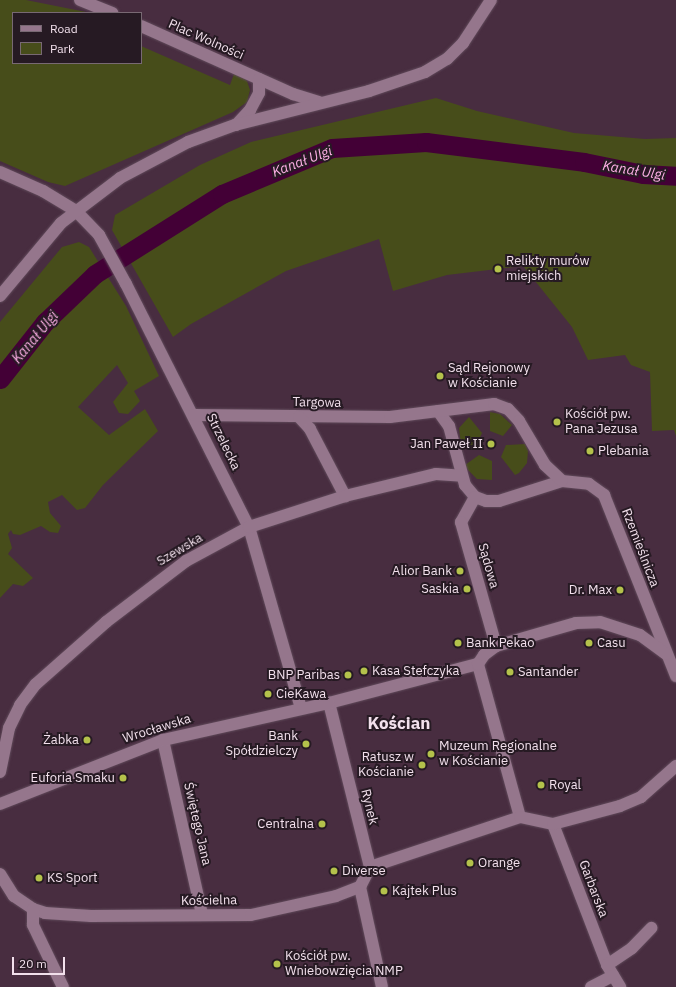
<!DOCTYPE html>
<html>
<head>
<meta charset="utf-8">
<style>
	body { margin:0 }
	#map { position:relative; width:676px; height:987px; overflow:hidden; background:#482d40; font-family:"IBM Plex Sans",sans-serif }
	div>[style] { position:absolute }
	.green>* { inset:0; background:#474d1a }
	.canal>* { height:19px; margin:-9.5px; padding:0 9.5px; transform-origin:9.5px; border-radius:9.5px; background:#430036 }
	.roads { filter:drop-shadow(0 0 1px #604a5a) drop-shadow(0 0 1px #604a5a) }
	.pedestrian>* { height:12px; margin:-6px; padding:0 6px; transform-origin:6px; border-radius:6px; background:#95768c }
	.minor>* { height:12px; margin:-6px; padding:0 6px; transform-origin:6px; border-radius:6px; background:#95768c }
	.tertiary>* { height:12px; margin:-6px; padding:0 6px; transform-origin:6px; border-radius:6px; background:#95768c }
	.dots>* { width:11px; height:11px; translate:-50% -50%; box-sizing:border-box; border:2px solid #261a23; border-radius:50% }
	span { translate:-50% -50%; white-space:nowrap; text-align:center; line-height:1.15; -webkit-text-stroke:4px #261a23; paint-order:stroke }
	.street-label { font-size:13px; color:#f2e0ec }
	.poi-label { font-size:13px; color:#f2e0ec }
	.left { translate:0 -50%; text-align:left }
	.right { translate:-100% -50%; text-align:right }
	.water-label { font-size:14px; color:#fdafe6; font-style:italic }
	.district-label { font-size:17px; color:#f2e0ec; font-weight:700 }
	.legend { position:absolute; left:12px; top:12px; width:130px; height:52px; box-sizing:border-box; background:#261a23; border:1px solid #786973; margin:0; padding:5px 7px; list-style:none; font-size:12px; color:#f2e0ec }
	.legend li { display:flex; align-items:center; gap:8px; height:20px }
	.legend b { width:20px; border:1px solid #786973 }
	.scale { position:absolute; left:12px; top:957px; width:53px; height:18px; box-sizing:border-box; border:2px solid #f2e0ec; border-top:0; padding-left:5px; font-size:12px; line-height:14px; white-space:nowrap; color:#f2e0ec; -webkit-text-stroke:3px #261a23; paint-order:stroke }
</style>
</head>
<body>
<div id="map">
	<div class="green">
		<div style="clip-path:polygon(0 0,26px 0,91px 13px,13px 13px,13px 63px,141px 63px,141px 46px,230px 85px,235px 71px,247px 81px,250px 90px,247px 102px,233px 112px,65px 186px,48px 182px,0 161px)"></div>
		<div style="clip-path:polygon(436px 98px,477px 111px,574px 133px,645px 139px,676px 138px,676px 436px,674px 430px,652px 431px,650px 372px,631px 365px,625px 355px,588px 360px,572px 327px,523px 266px,447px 275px,393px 291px,379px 239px,286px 271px,191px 324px,173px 337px,112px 230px,115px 215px,200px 165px,251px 142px)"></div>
		<div style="clip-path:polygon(79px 242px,89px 247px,126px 306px,159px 376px,134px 391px,140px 401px,128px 414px,119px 413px,113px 402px,128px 383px,117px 365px,78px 407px,109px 435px,145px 409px,158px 431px,103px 485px,85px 508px,77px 510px,62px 495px,48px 502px,50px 513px,61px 526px,58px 533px,50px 532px,41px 526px,20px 535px,13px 534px,11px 530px,8px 534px,12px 548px,8px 554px,33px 578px,23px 586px,13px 584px,0 598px,0 322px,62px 247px)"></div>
		<div style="clip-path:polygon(490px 412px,500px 414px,512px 425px,503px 436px,490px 431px)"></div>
		<div style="clip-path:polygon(469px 417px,482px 433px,476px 446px,461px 445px,459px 428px)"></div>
		<div style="clip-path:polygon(525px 444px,528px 451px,527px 463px,519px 473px,515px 475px,501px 457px,506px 445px)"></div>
		<div style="clip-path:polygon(479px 455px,492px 461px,492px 480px,477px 479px,468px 470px,465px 465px)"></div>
	</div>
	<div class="canal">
		<div style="left:0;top:379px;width:73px;rotate:-51.7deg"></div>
		<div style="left:45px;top:322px;width:69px;rotate:-43.8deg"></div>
		<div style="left:95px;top:274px;width:150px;rotate:-32.2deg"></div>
		<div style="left:222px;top:194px;width:119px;rotate:-22.7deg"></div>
		<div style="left:332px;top:148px;width:94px;rotate:-3.7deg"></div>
		<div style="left:426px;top:142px;width:159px;rotate:7.2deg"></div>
		<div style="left:584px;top:162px;width:60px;rotate:11.5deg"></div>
		<div style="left:643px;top:174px;width:33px;rotate:3deg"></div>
	</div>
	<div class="roads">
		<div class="pedestrian">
			<div style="left:370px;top:867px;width:169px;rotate:-104deg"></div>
			<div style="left:329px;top:703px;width:154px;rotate:-14.7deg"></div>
		</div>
		<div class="minor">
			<div style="left:75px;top:210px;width:35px;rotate:46deg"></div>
			<div style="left:99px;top:235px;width:56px;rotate:61.1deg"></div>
			<div style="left:126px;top:284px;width:272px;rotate:63.2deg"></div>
			<div style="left:249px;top:527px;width:188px;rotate:74deg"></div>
			<div style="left:438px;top:411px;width:19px;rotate:54deg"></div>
			<div style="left:449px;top:426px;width:61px;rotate:74.8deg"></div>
			<div style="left:465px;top:485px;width:16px;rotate:50deg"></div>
			<div style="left:475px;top:497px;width:12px;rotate:20deg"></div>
			<div style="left:486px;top:501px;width:13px"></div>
			<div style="left:499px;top:501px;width:66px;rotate:-17.6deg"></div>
			<div style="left:562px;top:481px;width:27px;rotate:6deg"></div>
			<div style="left:589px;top:484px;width:19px;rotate:36deg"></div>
			<div style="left:604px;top:495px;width:195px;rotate:68.3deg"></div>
			<div style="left:194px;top:415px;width:196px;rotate:0.6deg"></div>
			<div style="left:390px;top:417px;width:105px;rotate:-7.1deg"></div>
			<div style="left:494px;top:404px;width:15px;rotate:20deg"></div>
			<div style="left:508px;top:409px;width:16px;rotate:47deg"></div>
			<div style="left:519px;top:421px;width:51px;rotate:59.4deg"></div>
			<div style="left:545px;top:465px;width:23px;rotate:43deg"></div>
			<div style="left:299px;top:417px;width:16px;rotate:47deg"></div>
			<div style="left:310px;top:429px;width:76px;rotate:62.4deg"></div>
			<div style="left:475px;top:497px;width:29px;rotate:119deg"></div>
			<div style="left:461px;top:522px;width:129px;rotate:74.2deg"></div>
			<div style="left:163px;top:740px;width:179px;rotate:77.4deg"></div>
			<div style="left:0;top:772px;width:45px;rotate:-78.4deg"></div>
			<div style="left:9px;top:728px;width:25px;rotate:-64deg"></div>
			<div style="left:20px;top:705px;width:26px;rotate:-53deg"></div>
			<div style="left:36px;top:684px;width:94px;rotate:-41.5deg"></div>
			<div style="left:106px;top:622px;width:101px;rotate:-37.3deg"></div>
			<div style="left:186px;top:561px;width:72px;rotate:-28.4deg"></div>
			<div style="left:249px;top:527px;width:101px;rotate:-17.9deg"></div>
			<div style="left:345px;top:496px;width:94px;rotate:-13.6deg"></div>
			<div style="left:436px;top:474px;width:26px;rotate:4deg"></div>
			<div style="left:0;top:804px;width:175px;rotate:-21.4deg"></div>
			<div style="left:163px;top:740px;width:170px;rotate:-12.6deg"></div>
			<div style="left:520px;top:817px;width:159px;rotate:-105.4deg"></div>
			<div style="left:478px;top:664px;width:11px;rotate:-56deg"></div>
			<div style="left:484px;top:655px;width:15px;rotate:-37deg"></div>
			<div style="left:496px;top:646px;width:83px;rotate:-16deg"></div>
			<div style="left:576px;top:623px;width:24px;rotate:-2deg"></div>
			<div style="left:600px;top:622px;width:42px;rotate:18deg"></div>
			<div style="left:640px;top:635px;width:32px;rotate:36deg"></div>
			<div style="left:553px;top:824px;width:151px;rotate:69deg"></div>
			<div style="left:607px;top:965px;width:26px;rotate:59deg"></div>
			<div style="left:0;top:874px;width:26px;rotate:58deg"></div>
			<div style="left:14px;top:896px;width:23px;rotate:34deg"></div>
			<div style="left:33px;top:909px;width:13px;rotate:18deg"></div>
			<div style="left:45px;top:913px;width:46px;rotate:3.7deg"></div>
			<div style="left:91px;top:916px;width:160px;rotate:-0.4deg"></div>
			<div style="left:251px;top:915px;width:87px;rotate:-12.6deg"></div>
			<div style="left:336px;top:896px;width:26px;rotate:-21deg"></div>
			<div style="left:360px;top:887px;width:22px;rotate:-63deg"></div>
			<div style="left:370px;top:867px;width:158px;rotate:-18.4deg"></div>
			<div style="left:520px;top:817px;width:34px;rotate:12deg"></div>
			<div style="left:553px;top:824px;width:69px;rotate:-15deg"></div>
			<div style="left:620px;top:806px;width:23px;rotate:-23deg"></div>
			<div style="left:641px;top:797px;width:47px;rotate:-41.5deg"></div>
			<div style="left:360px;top:887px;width:102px;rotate:77.6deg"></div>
			<div style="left:33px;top:909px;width:16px;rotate:90deg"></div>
			<div style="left:33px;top:925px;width:69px;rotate:64.2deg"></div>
			<div style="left:607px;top:965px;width:30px;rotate:-34deg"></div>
			<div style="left:632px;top:948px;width:28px;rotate:-46deg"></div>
			<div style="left:591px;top:987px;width:25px;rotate:-27deg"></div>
		</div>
		<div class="tertiary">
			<div style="left:80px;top:0;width:35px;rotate:22deg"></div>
			<div style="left:141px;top:26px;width:167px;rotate:24.1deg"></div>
			<div style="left:293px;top:94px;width:27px;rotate:17deg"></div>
			<div style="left:236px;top:125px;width:21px;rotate:-47deg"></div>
			<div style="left:250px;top:110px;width:19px;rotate:-62deg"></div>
			<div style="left:259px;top:93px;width:14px;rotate:-90deg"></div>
			<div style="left:0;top:172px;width:47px;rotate:23.8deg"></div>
			<div style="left:43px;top:191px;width:37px;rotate:31deg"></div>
			<div style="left:0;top:296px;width:95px;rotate:-50.1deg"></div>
			<div style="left:61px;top:223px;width:74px;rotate:-37.3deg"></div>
			<div style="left:120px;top:178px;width:77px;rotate:-27.9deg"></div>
			<div style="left:188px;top:142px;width:50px;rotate:-19.9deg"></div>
			<div style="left:235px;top:125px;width:138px;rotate:-14.2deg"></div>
			<div style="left:369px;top:91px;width:59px;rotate:-18.7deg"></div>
			<div style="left:425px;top:72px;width:26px;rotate:-31deg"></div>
			<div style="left:447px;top:59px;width:23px;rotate:-45deg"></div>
			<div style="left:463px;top:43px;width:51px;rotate:-56.9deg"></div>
		</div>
	</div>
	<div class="dots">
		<div style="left:498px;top:269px;background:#b4c24b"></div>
		<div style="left:440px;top:376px;background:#b4c24b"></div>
		<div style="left:557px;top:422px;background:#b4c24b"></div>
		<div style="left:491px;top:444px;background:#b4c24b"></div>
		<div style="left:590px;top:451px;background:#b4c24b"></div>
		<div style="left:460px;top:571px;background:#b4c24b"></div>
		<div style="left:467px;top:589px;background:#b4c24b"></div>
		<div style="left:620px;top:590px;background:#b4c24b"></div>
		<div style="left:458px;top:643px;background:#b4c24b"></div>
		<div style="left:589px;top:643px;background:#b4c24b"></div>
		<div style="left:364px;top:671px;background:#b4c24b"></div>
		<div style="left:510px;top:672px;background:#b4c24b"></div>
		<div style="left:348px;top:675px;background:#b4c24b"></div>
		<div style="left:268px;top:694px;background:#b4c24b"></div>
		<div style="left:87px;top:740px;background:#b4c24b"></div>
		<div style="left:306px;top:744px;background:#b4c24b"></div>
		<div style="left:431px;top:754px;background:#b4c24b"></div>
		<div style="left:422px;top:765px;background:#b4c24b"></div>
		<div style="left:123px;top:778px;background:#b4c24b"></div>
		<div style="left:541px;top:785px;background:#b4c24b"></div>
		<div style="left:322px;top:824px;background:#b4c24b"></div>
		<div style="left:470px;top:863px;background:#b4c24b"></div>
		<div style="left:334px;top:871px;background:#b4c24b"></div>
		<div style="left:39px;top:878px;background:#b4c24b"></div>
		<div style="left:384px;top:891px;background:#b4c24b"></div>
		<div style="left:277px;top:964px;background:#b4c24b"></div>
	</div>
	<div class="street-label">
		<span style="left:206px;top:40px;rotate:24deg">Plac Wolności</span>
		<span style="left:317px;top:403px;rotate:1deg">Targowa</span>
		<span style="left:223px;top:442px;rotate:64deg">Strzelecka</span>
		<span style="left:640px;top:548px;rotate:69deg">Rzemieślnicza</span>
		<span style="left:180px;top:550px;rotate:-31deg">Szewska</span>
		<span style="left:488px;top:566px;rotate:74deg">Sądowa</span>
		<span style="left:157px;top:729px;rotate:-17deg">Wrocławska</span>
		<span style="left:369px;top:807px;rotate:76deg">Rynek</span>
		<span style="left:197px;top:824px;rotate:77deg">Świętego Jana</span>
		<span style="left:593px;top:889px;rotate:69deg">Garbarska</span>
		<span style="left:209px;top:901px;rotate:-1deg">Kościelna</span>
	</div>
	<div class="poi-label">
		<span class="left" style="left:506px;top:269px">Relikty murów<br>miejskich</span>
		<span class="left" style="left:448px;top:376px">Sąd Rejonowy<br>w Kościanie</span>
		<span class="left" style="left:565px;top:422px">Kościół pw.<br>Pana Jezusa</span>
		<span class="right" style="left:483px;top:444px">Jan Paweł II</span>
		<span class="left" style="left:598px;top:451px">Plebania</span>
		<span class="right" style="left:452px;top:571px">Alior Bank</span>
		<span class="right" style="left:459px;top:589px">Saskia</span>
		<span class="right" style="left:612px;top:590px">Dr. Max</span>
		<span class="left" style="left:466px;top:643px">Bank Pekao</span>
		<span class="left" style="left:597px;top:643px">Casu</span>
		<span class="left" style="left:372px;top:671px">Kasa Stefczyka</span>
		<span class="left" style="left:518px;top:672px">Santander</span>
		<span class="right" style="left:340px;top:675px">BNP Paribas</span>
		<span class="left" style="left:276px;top:694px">CieKawa</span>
		<span class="right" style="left:298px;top:744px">Bank<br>Spółdzielczy</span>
		<span class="right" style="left:79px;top:740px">Żabka</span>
		<span class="left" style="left:439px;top:754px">Muzeum Regionalne<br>w Kościanie</span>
		<span class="right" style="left:414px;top:765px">Ratusz w<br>Kościanie</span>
		<span class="right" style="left:115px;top:778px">Euforia Smaku</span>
		<span class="left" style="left:549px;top:785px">Royal</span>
		<span class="right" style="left:314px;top:824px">Centralna</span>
		<span class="left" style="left:478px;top:863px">Orange</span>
		<span class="left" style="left:342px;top:871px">Diverse</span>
		<span class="left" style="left:47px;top:878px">KS Sport</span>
		<span class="left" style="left:392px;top:891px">Kajtek Plus</span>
		<span class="left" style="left:285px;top:964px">Kościół pw.<br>Wniebowzięcia NMP</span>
	</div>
	<div class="water-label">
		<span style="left:302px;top:161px;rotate:-21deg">Kanał Ulgi</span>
		<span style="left:634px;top:170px;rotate:9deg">Kanał Ulgi</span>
		<span style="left:35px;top:337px;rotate:-50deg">Kanał Ulgi</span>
	</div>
	<div class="district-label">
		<span style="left:399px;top:724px">Kościan</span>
	</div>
	<ul class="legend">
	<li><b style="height:5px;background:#95768c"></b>Road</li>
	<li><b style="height:11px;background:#474d1a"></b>Park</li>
	</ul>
	<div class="scale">20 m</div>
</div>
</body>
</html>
